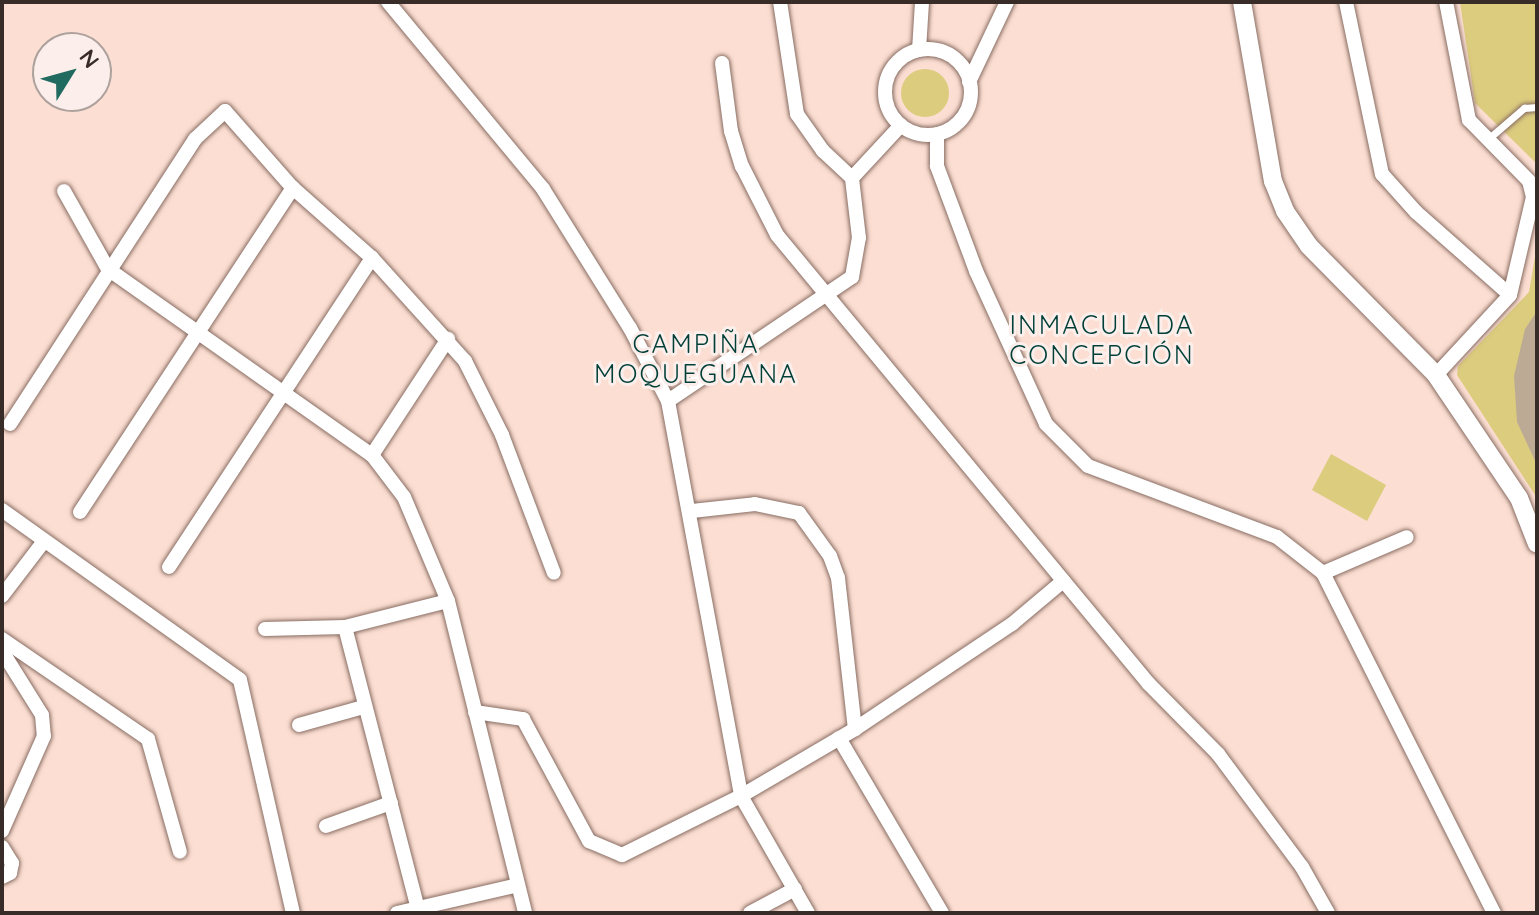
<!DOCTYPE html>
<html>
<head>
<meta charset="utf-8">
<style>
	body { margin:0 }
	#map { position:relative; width:1539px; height:915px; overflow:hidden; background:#fcded2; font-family:Quicksand,sans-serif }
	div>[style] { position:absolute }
	.green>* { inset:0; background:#dccc7e }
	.round { border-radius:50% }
	.building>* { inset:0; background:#bdaa95 }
	.roads { filter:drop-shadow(0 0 2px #886d63) drop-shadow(0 0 2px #886d63) }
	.service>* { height:7px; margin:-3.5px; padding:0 3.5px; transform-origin:3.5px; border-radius:3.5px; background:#fff }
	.minor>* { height:14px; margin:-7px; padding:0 7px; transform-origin:7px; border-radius:7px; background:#fff }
	.minor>.ring { margin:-7px; padding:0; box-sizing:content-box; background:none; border:14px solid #fff; border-radius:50% }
	.tertiary>* { height:18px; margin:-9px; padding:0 9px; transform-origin:9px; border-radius:9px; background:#fff }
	span { translate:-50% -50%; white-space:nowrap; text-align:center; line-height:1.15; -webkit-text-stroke:6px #fcefeb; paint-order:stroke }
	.neighbourhood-label { font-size:26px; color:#003f38; letter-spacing:2px }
	.frame { position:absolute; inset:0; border:4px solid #372c28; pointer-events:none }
	.north { position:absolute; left:32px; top:32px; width:80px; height:80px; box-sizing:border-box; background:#fcefeb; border:2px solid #ada19d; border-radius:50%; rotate:53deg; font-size:22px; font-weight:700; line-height:32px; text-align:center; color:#372c28 }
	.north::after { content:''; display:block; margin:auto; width:28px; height:36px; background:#216a60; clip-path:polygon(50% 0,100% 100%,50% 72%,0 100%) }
</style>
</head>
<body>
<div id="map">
	<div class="green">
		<div style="clip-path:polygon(1460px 2px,1537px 2px,1537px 164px,1475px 103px)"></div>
		<div class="round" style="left:901px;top:69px;width:48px;height:48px"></div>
		<div style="clip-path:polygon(1537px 245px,1537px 498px,1457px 375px,1458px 366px,1529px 292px)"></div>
		<div style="clip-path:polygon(1331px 454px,1386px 485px,1367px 521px,1312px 490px)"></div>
	</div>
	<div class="building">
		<div style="clip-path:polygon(1537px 311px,1537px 465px,1517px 422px,1514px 376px,1525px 329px)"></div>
	</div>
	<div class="roads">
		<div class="service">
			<div style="left:1488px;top:139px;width:48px;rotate:-40.7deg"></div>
			<div style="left:1524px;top:108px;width:13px;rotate:-4deg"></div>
		</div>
		<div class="minor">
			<div style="left:388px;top:2px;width:243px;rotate:50.3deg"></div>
			<div style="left:543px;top:189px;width:164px;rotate:58deg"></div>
			<div style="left:630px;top:328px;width:82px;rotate:62.5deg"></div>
			<div style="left:668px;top:401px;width:402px;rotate:79.5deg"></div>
			<div style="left:741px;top:796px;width:135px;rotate:60.2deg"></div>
			<div style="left:1346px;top:2px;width:176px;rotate:78.2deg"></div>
			<div style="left:1382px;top:174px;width:51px;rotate:48.2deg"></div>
			<div style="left:1416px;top:212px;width:125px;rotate:41.4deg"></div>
			<div class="ring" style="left:885px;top:49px;width:72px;height:72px"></div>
			<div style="left:919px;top:50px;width:48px;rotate:-86.4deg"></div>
			<div style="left:722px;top:63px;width:69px;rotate:82.5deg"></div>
			<div style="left:731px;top:131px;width:37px;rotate:73deg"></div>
			<div style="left:742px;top:166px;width:77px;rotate:63.1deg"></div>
			<div style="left:777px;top:235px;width:583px;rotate:50.36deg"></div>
			<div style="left:1149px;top:684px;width:98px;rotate:45.4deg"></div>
			<div style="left:1218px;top:754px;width:141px;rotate:53.4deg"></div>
			<div style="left:1302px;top:867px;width:53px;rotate:60.5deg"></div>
			<div style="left:969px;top:82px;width:89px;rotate:-64.6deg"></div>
			<div style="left:937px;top:134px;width:32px;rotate:90deg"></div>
			<div style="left:937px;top:166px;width:112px;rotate:69.6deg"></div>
			<div style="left:976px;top:271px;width:168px;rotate:65.4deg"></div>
			<div style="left:1046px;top:424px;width:59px;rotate:45deg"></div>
			<div style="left:1088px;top:466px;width:202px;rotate:20.6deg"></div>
			<div style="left:1277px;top:537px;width:58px;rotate:38deg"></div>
			<div style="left:1323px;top:573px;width:381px;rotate:63.3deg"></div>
			<div style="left:852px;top:178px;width:72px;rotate:-47.2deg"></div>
			<div style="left:64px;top:191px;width:90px;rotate:60.6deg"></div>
			<div style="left:108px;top:269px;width:323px;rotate:35.2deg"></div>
			<div style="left:372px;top:455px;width:53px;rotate:52.7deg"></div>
			<div style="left:404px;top:497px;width:113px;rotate:67.1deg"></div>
			<div style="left:448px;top:601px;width:321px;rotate:76.1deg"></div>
			<div style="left:1436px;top:375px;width:109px;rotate:-47.2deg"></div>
			<div style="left:1510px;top:295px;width:101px;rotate:-76.8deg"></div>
			<div style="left:1533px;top:197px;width:16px;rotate:-104deg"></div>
			<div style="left:1529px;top:181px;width:86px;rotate:-134.5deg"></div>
			<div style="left:1469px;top:120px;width:120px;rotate:-101deg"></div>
			<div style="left:668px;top:401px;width:222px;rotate:-34deg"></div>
			<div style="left:852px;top:277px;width:40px;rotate:-80deg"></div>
			<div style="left:859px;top:238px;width:60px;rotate:-96.7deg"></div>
			<div style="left:852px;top:178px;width:40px;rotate:-137deg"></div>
			<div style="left:823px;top:151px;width:45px;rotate:-125.1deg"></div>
			<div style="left:797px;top:114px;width:113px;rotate:-98.6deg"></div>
			<div style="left:10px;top:424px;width:340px;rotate:-57deg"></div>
			<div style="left:195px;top:139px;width:41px;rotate:-43deg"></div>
			<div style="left:225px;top:111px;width:103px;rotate:48.6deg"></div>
			<div style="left:293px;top:188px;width:106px;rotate:41.5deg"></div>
			<div style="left:372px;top:258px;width:139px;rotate:47.9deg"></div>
			<div style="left:465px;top:361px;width:83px;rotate:63.4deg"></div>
			<div style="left:502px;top:435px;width:147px;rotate:69.4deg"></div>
			<div style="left:372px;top:455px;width:139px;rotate:-56.8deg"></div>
			<div style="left:2px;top:510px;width:292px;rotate:35.5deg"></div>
			<div style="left:240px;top:680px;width:239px;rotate:77.2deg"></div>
			<div style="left:692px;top:511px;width:63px;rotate:-6.3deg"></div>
			<div style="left:755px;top:504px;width:45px;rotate:11.6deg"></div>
			<div style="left:799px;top:513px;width:53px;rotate:54.2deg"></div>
			<div style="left:830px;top:556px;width:23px;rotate:70deg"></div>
			<div style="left:838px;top:578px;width:152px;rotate:83.6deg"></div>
			<div style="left:80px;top:512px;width:388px;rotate:-56.7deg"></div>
			<div style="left:169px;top:567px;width:370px;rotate:-56.7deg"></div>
			<div style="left:1323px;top:573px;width:91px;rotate:-23.2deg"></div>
			<div style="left:2px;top:596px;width:69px;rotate:-52.6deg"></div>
			<div style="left:345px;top:627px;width:295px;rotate:75.5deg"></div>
			<div style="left:265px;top:629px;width:80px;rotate:-1.4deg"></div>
			<div style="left:345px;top:627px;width:106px;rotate:-14.2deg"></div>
			<div style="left:2px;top:639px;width:177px;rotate:34.4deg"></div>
			<div style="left:148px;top:739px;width:117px;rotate:74.2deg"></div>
			<div style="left:2px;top:651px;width:75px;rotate:58deg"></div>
			<div style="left:42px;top:715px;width:21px;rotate:85deg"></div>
			<div style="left:44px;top:736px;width:104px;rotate:113.9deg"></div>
			<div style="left:475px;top:712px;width:49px;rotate:8.3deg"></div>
			<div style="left:523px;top:719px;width:139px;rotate:61.6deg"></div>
			<div style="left:589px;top:841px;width:36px;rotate:23deg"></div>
			<div style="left:622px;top:855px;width:133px;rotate:-26.4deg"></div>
			<div style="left:741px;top:796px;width:132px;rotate:-30.4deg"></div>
			<div style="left:855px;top:729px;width:189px;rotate:-33.8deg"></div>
			<div style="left:1012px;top:624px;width:67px;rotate:-40.1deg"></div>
			<div style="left:299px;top:725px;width:66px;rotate:-15.7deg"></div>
			<div style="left:839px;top:738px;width:203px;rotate:59.5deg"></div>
			<div style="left:326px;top:826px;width:69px;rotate:-19.5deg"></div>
			<div style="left:2px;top:847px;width:19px;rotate:58deg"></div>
			<div style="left:12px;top:863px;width:10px;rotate:101deg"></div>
			<div style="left:10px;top:873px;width:9px;rotate:153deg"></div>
			<div style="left:397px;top:913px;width:124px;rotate:-13deg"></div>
			<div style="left:750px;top:913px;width:51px;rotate:-28.1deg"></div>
		</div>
		<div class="tertiary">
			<div style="left:1242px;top:2px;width:182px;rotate:80.2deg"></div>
			<div style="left:1273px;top:181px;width:32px;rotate:68deg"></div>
			<div style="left:1285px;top:211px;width:42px;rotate:55.6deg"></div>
			<div style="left:1309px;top:246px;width:181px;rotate:45.4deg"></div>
			<div style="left:1436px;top:375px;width:148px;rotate:56deg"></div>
			<div style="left:1519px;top:498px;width:49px;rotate:68.6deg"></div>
		</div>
	</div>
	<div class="neighbourhood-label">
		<span style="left:1102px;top:340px">INMACULADA<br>CONCEPCIÓN</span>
		<span style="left:696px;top:359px">CAMPIÑA<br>MOQUEGUANA</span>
	</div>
	<div class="frame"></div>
	<div class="north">N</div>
</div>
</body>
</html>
